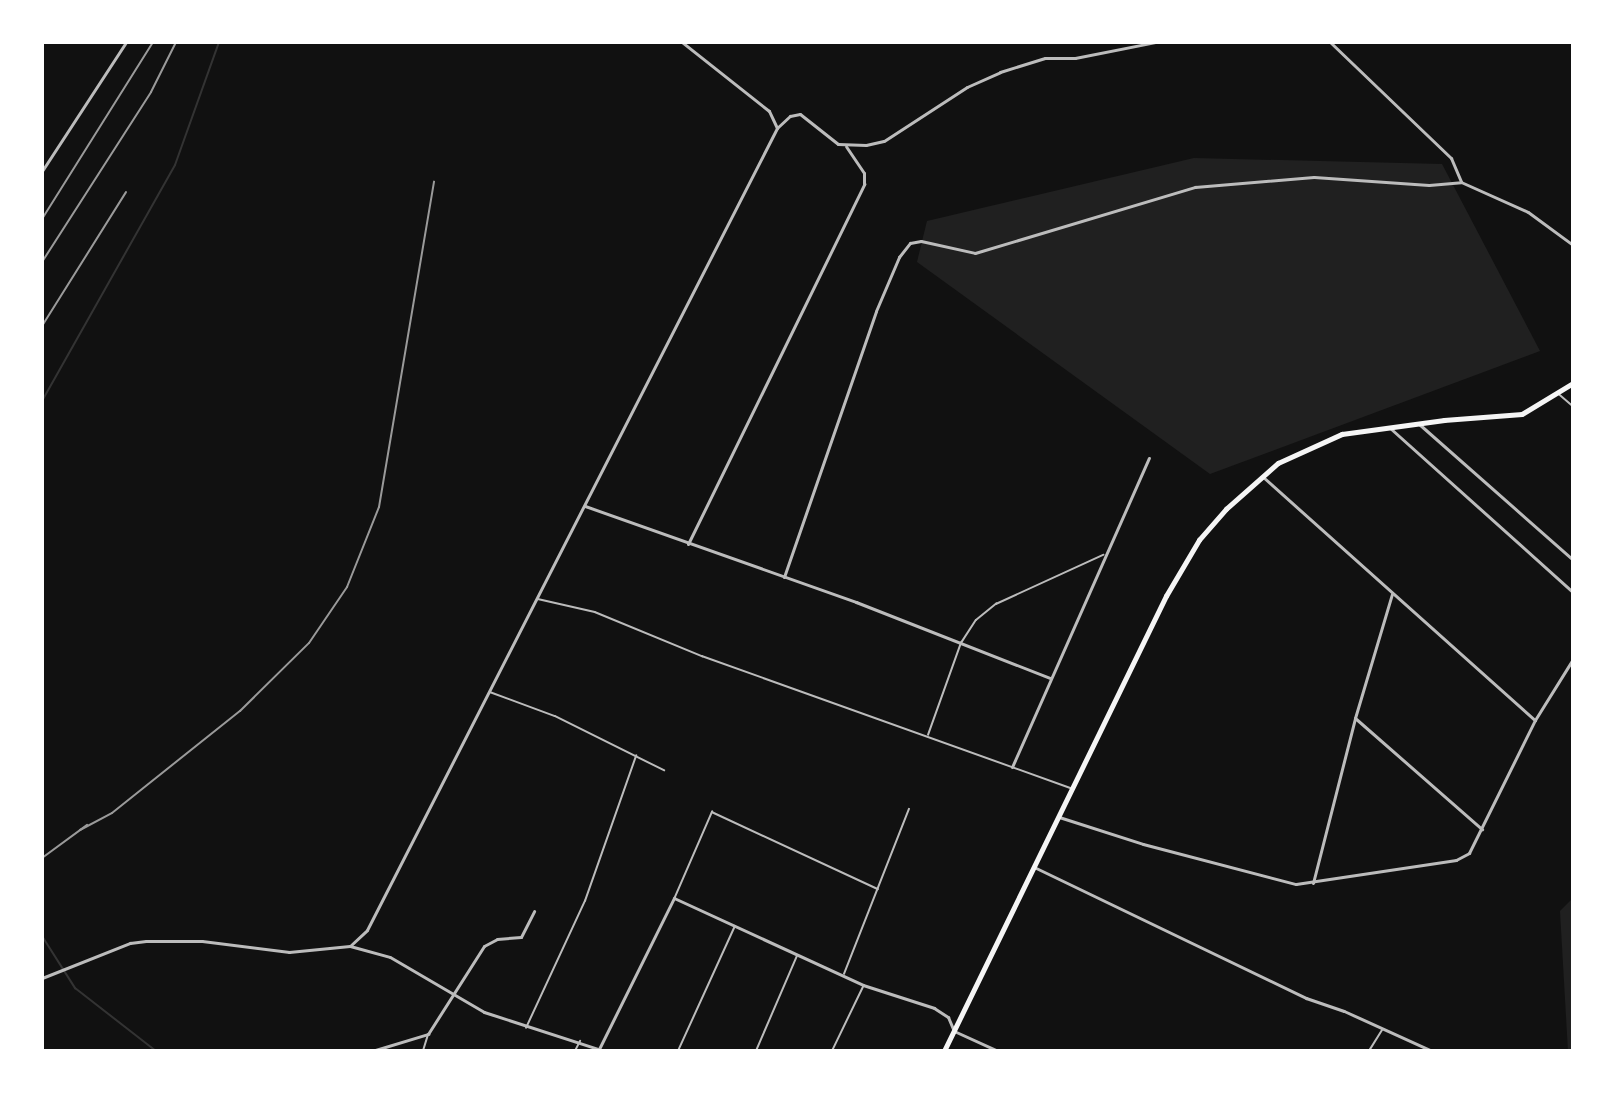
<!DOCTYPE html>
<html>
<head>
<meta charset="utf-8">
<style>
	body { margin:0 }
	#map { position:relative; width:1615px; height:1093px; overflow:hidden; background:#111; font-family:Overpass,sans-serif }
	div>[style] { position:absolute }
	.green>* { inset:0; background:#202020 }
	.stream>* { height:2px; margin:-1px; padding:0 1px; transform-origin:1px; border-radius:1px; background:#333 }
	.service>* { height:1.5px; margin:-0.75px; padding:0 0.75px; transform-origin:0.75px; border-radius:0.75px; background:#bcbcbc }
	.minor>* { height:3px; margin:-1.5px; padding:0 1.5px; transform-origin:1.5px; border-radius:1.5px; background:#bcbcbc }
	.secondary>* { height:4.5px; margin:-2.25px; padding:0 2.25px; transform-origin:2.25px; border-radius:2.25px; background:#f5f5f5 }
	.rail>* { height:2px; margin:-1px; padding:0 1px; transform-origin:1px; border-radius:1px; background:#9a9a9a }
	span { translate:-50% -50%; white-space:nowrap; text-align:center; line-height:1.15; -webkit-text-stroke:6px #fff; paint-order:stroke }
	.frame { position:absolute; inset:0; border:44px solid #fff; pointer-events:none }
</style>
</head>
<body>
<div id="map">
	<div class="green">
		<div style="clip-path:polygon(1194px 158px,1442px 164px,1540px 351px,1210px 474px,917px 262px,927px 221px)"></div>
		<div style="clip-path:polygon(1573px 898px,1573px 1051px,1568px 1051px,1560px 911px)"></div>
	</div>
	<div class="stream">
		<div style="left:42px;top:401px;width:271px;rotate:-60.6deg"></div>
		<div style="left:175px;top:165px;width:131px;rotate:-70.3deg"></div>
		<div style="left:42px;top:936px;width:62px;rotate:57.6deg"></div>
		<div style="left:75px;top:988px;width:103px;rotate:37.9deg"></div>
	</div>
	<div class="service">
		<div style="left:1559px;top:394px;width:18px;rotate:41deg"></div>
		<div style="left:538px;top:599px;width:58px;rotate:12.8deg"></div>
		<div style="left:595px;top:612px;width:116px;rotate:22.4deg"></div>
		<div style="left:702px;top:656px;width:391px;rotate:19.7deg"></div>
		<div style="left:490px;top:692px;width:69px;rotate:20.3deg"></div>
		<div style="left:555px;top:716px;width:122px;rotate:26.4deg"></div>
		<div style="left:928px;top:735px;width:98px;rotate:-70.3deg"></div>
		<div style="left:961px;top:643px;width:27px;rotate:-57deg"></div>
		<div style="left:976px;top:620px;width:26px;rotate:-39deg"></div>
		<div style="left:996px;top:604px;width:118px;rotate:-24.6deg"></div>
		<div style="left:675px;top:897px;width:93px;rotate:-66.5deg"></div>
		<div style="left:712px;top:812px;width:183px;rotate:24.9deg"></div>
		<div style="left:844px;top:974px;width:177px;rotate:-68.5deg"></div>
		<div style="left:526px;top:1028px;width:140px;rotate:-65.1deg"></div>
		<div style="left:585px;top:901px;width:154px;rotate:-70.6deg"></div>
		<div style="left:423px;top:1051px;width:17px;rotate:-73deg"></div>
		<div style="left:575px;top:1051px;width:11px;rotate:-63deg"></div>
		<div style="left:678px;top:1051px;width:137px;rotate:-65.5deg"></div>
		<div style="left:756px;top:1051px;width:103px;rotate:-66.7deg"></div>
		<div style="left:832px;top:1051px;width:71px;rotate:-64.2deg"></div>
		<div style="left:1369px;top:1051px;width:25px;rotate:-58deg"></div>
	</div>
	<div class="minor">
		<div style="left:1330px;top:42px;width:168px;rotate:43.8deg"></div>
		<div style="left:1451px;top:158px;width:26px;rotate:67deg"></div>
		<div style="left:777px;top:128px;width:18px;rotate:-43deg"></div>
		<div style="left:790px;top:116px;width:10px;rotate:-11deg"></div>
		<div style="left:800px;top:114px;width:48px;rotate:38.3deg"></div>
		<div style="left:838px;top:144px;width:28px;rotate:2deg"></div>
		<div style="left:866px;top:145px;width:18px;rotate:-13deg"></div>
		<div style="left:884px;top:141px;width:99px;rotate:-33deg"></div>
		<div style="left:967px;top:87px;width:36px;rotate:-24deg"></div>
		<div style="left:1000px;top:72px;width:47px;rotate:-17.3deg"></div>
		<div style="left:1045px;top:58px;width:30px"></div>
		<div style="left:1075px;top:58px;width:83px;rotate:-11.2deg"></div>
		<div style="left:42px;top:171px;width:154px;rotate:-56.9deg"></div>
		<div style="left:1419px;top:424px;width:205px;rotate:41.4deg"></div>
		<div style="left:1390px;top:428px;width:246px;rotate:41.9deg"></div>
		<div style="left:1263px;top:477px;width:365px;rotate:41.8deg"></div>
		<div style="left:585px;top:506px;width:288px;rotate:19.5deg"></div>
		<div style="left:856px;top:602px;width:208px;rotate:21.4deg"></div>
		<div style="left:688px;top:544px;width:401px;rotate:-63.9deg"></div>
		<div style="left:864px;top:184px;width:11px;rotate:-90deg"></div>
		<div style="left:864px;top:173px;width:32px;rotate:-124deg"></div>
		<div style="left:784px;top:577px;width:281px;rotate:-70.9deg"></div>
		<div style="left:876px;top:311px;width:59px;rotate:-66.9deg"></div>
		<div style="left:899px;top:257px;width:18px;rotate:-52deg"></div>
		<div style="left:910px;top:243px;width:11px;rotate:-10deg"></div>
		<div style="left:921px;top:241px;width:55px;rotate:12.5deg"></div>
		<div style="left:975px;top:253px;width:230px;rotate:-16.7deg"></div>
		<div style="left:1195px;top:187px;width:119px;rotate:-4.8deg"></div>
		<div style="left:1314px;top:177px;width:115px;rotate:4deg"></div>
		<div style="left:1429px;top:185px;width:32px;rotate:-5deg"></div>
		<div style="left:1461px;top:182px;width:73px;rotate:24.1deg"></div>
		<div style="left:1528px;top:212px;width:56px;rotate:36.3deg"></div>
		<div style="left:1355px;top:718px;width:169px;rotate:41.2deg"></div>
		<div style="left:1012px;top:767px;width:338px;rotate:-66.1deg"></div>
		<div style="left:1059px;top:817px;width:88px;rotate:17.8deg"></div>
		<div style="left:1143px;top:844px;width:158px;rotate:14.7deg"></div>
		<div style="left:1296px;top:884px;width:162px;rotate:-8.5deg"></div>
		<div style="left:1456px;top:860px;width:15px;rotate:-28deg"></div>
		<div style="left:1469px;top:853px;width:148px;rotate:-63.6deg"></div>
		<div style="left:1535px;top:720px;width:72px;rotate:-58.1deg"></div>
		<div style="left:1036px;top:868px;width:300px;rotate:25.7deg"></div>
		<div style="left:1306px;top:998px;width:40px;rotate:18.9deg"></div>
		<div style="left:1344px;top:1011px;width:97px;rotate:24.4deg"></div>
		<div style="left:1313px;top:883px;width:170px;rotate:-75.7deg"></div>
		<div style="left:1355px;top:718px;width:129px;rotate:-73.4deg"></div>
		<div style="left:350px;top:946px;width:23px;rotate:-43deg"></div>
		<div style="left:367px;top:930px;width:901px;rotate:-62.92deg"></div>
		<div style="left:777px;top:128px;width:19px;rotate:-115deg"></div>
		<div style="left:769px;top:111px;width:111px;rotate:-141.6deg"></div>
		<div style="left:42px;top:978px;width:95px;rotate:-21.7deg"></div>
		<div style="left:130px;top:943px;width:16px;rotate:-7deg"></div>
		<div style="left:146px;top:941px;width:56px"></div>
		<div style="left:202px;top:941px;width:88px;rotate:7.2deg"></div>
		<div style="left:289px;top:952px;width:61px;rotate:-5.6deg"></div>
		<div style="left:350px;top:946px;width:41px;rotate:15.4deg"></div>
		<div style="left:390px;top:957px;width:109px;rotate:30.3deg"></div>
		<div style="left:484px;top:1012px;width:126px;rotate:18deg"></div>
		<div style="left:599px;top:1049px;width:169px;rotate:-63.6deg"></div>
		<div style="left:674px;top:898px;width:208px;rotate:24.7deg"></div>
		<div style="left:863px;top:985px;width:75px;rotate:17.9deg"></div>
		<div style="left:934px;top:1008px;width:17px;rotate:33deg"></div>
		<div style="left:948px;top:1017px;width:15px;rotate:67deg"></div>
		<div style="left:954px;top:1031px;width:48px;rotate:24.4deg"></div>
		<div style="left:372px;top:1051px;width:59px;rotate:-16.9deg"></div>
		<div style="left:428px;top:1034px;width:104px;rotate:-57.5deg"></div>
		<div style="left:484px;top:946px;width:15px;rotate:-28deg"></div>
		<div style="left:497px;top:939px;width:24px;rotate:-5deg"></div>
		<div style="left:521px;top:937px;width:29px;rotate:-63deg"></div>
	</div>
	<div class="secondary">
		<div style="left:944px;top:1051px;width:506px;rotate:-63.99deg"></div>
		<div style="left:1166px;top:596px;width:65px;rotate:-59.5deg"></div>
		<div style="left:1199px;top:540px;width:41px;rotate:-48.9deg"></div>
		<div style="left:1226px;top:509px;width:69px;rotate:-41.5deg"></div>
		<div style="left:1278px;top:463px;width:70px;rotate:-24.4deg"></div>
		<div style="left:1342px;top:434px;width:103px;rotate:-7.8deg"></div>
		<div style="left:1444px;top:420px;width:78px;rotate:-4.4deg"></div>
		<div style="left:1522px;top:414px;width:60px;rotate:-31.3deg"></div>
	</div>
	<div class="rail">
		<div style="left:42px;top:219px;width:209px;rotate:-57.9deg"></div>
		<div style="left:42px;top:262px;width:202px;rotate:-57.3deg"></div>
		<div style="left:151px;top:92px;width:56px;rotate:-63.4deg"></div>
		<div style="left:42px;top:326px;width:158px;rotate:-57.9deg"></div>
		<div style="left:80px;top:830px;width:36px;rotate:-28deg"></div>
		<div style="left:112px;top:813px;width:164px;rotate:-38.6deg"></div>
		<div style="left:240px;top:711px;width:97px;rotate:-44.6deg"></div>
		<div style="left:309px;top:643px;width:68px;rotate:-55.8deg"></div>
		<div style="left:347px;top:587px;width:86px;rotate:-68.2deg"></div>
		<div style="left:379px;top:507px;width:330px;rotate:-80.4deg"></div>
		<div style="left:42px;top:858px;width:56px;rotate:-36.3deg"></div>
	</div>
	<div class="frame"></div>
</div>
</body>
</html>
